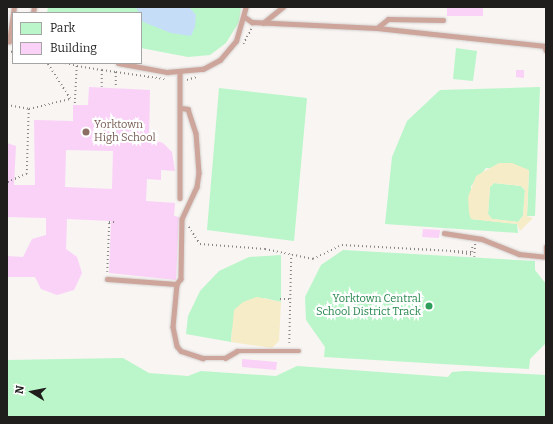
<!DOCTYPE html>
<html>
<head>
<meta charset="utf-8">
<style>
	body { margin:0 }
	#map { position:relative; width:553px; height:424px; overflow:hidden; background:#f8f5f3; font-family:Bitter,serif }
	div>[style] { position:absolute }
	.green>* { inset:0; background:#baf6c9 }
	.sand>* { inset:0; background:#f6ecc7 }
	.water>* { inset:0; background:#c6ddf8 }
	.building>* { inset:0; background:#fad1f7 }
	.path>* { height:1.5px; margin-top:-0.75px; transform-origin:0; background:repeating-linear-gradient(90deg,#878684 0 1px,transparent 0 4px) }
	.roads { filter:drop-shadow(0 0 1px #d5d3d1) drop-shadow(0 0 1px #d5d3d1) }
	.lane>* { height:4.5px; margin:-2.25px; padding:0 2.25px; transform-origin:2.25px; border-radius:2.25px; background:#cea59b }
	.dots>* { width:11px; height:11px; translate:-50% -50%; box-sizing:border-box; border:2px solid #fff; border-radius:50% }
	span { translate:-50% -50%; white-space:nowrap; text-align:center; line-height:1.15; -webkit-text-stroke:4px #fff; paint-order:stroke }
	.education-label { font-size:11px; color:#785e54 }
	.left { translate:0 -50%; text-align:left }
	.leisure-label { font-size:11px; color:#27864d }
	.right { translate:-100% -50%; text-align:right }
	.frame { position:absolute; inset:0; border:8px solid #1f1e1d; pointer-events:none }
	.legend { position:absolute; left:12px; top:12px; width:130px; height:52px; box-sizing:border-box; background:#fff; border:1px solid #a5a5a5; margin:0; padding:5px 7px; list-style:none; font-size:12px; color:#1f1e1d }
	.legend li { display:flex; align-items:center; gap:8px; height:20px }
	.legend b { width:20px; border:1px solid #a5a5a5 }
	.north { position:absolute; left:12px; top:372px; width:40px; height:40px; -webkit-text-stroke:3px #fff; paint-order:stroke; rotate:280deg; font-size:11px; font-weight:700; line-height:16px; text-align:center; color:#1f1e1d }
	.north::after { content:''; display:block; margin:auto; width:14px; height:18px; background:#1f1e1d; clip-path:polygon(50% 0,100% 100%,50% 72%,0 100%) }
</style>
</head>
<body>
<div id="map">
	<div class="green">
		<div style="clip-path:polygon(48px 7px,241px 7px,239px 22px,226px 43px,210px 55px,188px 57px,141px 48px,141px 13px,47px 13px)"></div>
		<div style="clip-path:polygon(456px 48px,477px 51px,473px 81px,453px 79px)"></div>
		<div style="clip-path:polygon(540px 87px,535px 216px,527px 216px,529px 170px,486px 168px,471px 186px,471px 219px,517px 224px,518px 233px,385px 224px,392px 157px,407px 121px,440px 90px)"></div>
		<div style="clip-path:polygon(219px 88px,307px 98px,294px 241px,207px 230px)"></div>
		<div style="clip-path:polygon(494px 183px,521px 186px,525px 190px,523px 216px,518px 222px,492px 219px,488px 214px,490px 187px)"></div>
		<div style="clip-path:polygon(343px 250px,535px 261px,535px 270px,546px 284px,546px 343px,530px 359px,529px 369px,324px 357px,325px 347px,306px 320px,305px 297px,321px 265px)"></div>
		<div style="clip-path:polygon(281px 255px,281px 302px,264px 298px,232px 329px,231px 342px,186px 334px,188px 316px,200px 291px,219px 271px,249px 257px)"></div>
		<div style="clip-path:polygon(123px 358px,149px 373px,188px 376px,201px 371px,276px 376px,297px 366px,448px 377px,452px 372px,465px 371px,546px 375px,546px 417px,7px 417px,7px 360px)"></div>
	</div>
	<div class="sand">
		<div style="clip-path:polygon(evenodd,499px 163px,512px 163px,529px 170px,527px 216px,533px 218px,520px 231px,517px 224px,471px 219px,469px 213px,468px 197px,476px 176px,499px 163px,494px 183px,521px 186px,525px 190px,523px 216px,518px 222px,492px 219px,488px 214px,490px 187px,494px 183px)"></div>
		<div style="clip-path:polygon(257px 297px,281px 302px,279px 341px,272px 348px,231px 342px,234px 310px,243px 302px)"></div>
	</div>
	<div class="water">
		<div style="clip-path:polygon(136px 7px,189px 7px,196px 15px,195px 27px,191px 36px,171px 33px,143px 22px)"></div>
	</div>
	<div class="building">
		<div style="clip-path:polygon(447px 7px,483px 7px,483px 16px,447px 16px)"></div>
		<div style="clip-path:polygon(516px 70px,524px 70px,524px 78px,516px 77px)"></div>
		<div style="clip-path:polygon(evenodd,89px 87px,150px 90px,149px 139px,163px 143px,172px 152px,175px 171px,161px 170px,161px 180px,147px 179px,146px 201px,175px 203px,174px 216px,179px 217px,176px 280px,109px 273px,111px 221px,67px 219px,66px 249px,77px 257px,82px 273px,74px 290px,57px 295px,41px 289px,35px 277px,7px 277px,7px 256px,23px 257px,32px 239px,46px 235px,46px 218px,7px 217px,7px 143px,16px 146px,14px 185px,35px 185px,34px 120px,73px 121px,73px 105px,88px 105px,89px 87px,66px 150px,113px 151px,112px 189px,65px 187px,66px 150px)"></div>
		<div style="clip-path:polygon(423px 229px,440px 230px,439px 238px,422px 237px)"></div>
		<div style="clip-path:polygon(242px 359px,277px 362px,276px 370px,242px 367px)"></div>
	</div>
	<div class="path">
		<div style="left:243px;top:44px;width:18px;rotate:-61deg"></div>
		<div style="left:7px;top:51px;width:6px;rotate:9deg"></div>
		<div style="left:65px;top:63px;width:12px;rotate:14deg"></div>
		<div style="left:77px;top:66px;width:39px;rotate:93deg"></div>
		<div style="left:77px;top:66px;width:25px;rotate:9deg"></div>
		<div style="left:102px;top:70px;width:17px;rotate:90deg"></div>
		<div style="left:102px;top:70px;width:14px;rotate:8deg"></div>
		<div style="left:116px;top:72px;width:16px;rotate:90deg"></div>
		<div style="left:116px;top:72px;width:49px;rotate:8.3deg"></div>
		<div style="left:187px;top:80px;width:10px;rotate:-17deg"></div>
		<div style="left:7px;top:105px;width:22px;rotate:10deg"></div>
		<div style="left:29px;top:109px;width:65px;rotate:91.8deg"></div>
		<div style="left:27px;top:174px;width:22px;rotate:156deg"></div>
		<div style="left:29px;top:109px;width:42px;rotate:-13.7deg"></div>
		<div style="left:70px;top:99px;width:43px;rotate:-122.6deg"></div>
		<div style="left:189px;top:227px;width:20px;rotate:57deg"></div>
		<div style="left:200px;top:244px;width:65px;rotate:4.4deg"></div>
		<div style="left:265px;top:249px;width:49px;rotate:11.8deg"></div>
		<div style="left:313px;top:259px;width:32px;rotate:-26deg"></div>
		<div style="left:342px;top:245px;width:130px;rotate:3.1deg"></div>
		<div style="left:472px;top:252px;width:7px;rotate:-90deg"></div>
		<div style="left:410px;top:249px;width:24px;rotate:2deg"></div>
		<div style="left:450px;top:251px;width:24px;rotate:9deg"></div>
		<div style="left:474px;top:257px;width:13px;rotate:-86deg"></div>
		<div style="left:107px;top:272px;width:50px;rotate:-87.7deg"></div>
		<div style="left:109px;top:222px;width:6px"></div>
		<div style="left:280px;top:299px;width:9px"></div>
		<div style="left:289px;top:343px;width:88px;rotate:-88.7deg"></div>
	</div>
	<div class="roads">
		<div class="lane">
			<div style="left:33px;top:13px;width:6px;rotate:-81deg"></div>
			<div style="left:245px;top:17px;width:9px;rotate:36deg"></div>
			<div style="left:252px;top:22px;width:125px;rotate:2.7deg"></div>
			<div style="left:377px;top:28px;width:169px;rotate:6.1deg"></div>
			<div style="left:545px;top:46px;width:4px;rotate:76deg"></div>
			<div style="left:263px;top:23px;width:26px;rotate:-39deg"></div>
			<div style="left:377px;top:28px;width:14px;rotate:-39deg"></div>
			<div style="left:388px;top:19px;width:55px;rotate:1deg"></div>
			<div style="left:9px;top:42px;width:35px;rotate:-82deg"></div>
			<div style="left:118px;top:63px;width:50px;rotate:10.4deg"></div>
			<div style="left:167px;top:72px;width:36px;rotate:-5deg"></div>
			<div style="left:203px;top:69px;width:19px;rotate:-28deg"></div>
			<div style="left:220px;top:60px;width:25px;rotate:-50deg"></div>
			<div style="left:236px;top:41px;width:35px;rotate:-74deg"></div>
			<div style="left:180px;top:73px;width:125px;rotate:90deg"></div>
			<div style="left:181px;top:108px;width:7px;rotate:8deg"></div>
			<div style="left:188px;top:109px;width:25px;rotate:72deg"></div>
			<div style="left:196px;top:133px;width:40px;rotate:85.7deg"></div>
			<div style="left:199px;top:173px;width:14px;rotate:98deg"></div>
			<div style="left:197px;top:187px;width:35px;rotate:115deg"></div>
			<div style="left:182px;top:219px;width:60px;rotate:91deg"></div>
			<div style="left:181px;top:279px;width:6px;rotate:129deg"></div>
			<div style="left:177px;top:284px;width:43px;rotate:95.3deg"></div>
			<div style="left:173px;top:327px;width:19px;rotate:78deg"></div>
			<div style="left:177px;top:346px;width:6px;rotate:51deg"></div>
			<div style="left:181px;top:351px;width:23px;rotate:18deg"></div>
			<div style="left:203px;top:358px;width:22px"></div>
			<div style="left:225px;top:358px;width:14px;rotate:-30deg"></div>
			<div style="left:237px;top:351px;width:62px"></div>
			<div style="left:444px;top:233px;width:38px;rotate:9deg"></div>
			<div style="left:482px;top:239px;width:40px;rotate:22deg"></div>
			<div style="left:519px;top:254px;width:27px;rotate:6deg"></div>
			<div style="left:546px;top:257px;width:10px;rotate:-90deg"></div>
			<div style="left:107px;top:279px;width:70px;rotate:4.1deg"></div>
		</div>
	</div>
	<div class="dots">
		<div style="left:86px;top:132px;background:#8d6e63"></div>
		<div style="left:429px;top:306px;background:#2e9e5b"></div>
	</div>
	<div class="education-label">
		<span class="left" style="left:94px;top:132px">Yorktown<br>High School</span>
	</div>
	<div class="leisure-label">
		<span class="right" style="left:421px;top:306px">Yorktown Central<br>School District Track</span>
	</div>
	<div class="frame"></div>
	<ul class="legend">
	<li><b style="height:11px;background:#baf6c9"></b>Park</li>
	<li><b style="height:11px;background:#fad1f7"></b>Building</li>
	</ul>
	<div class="north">N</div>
</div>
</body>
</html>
